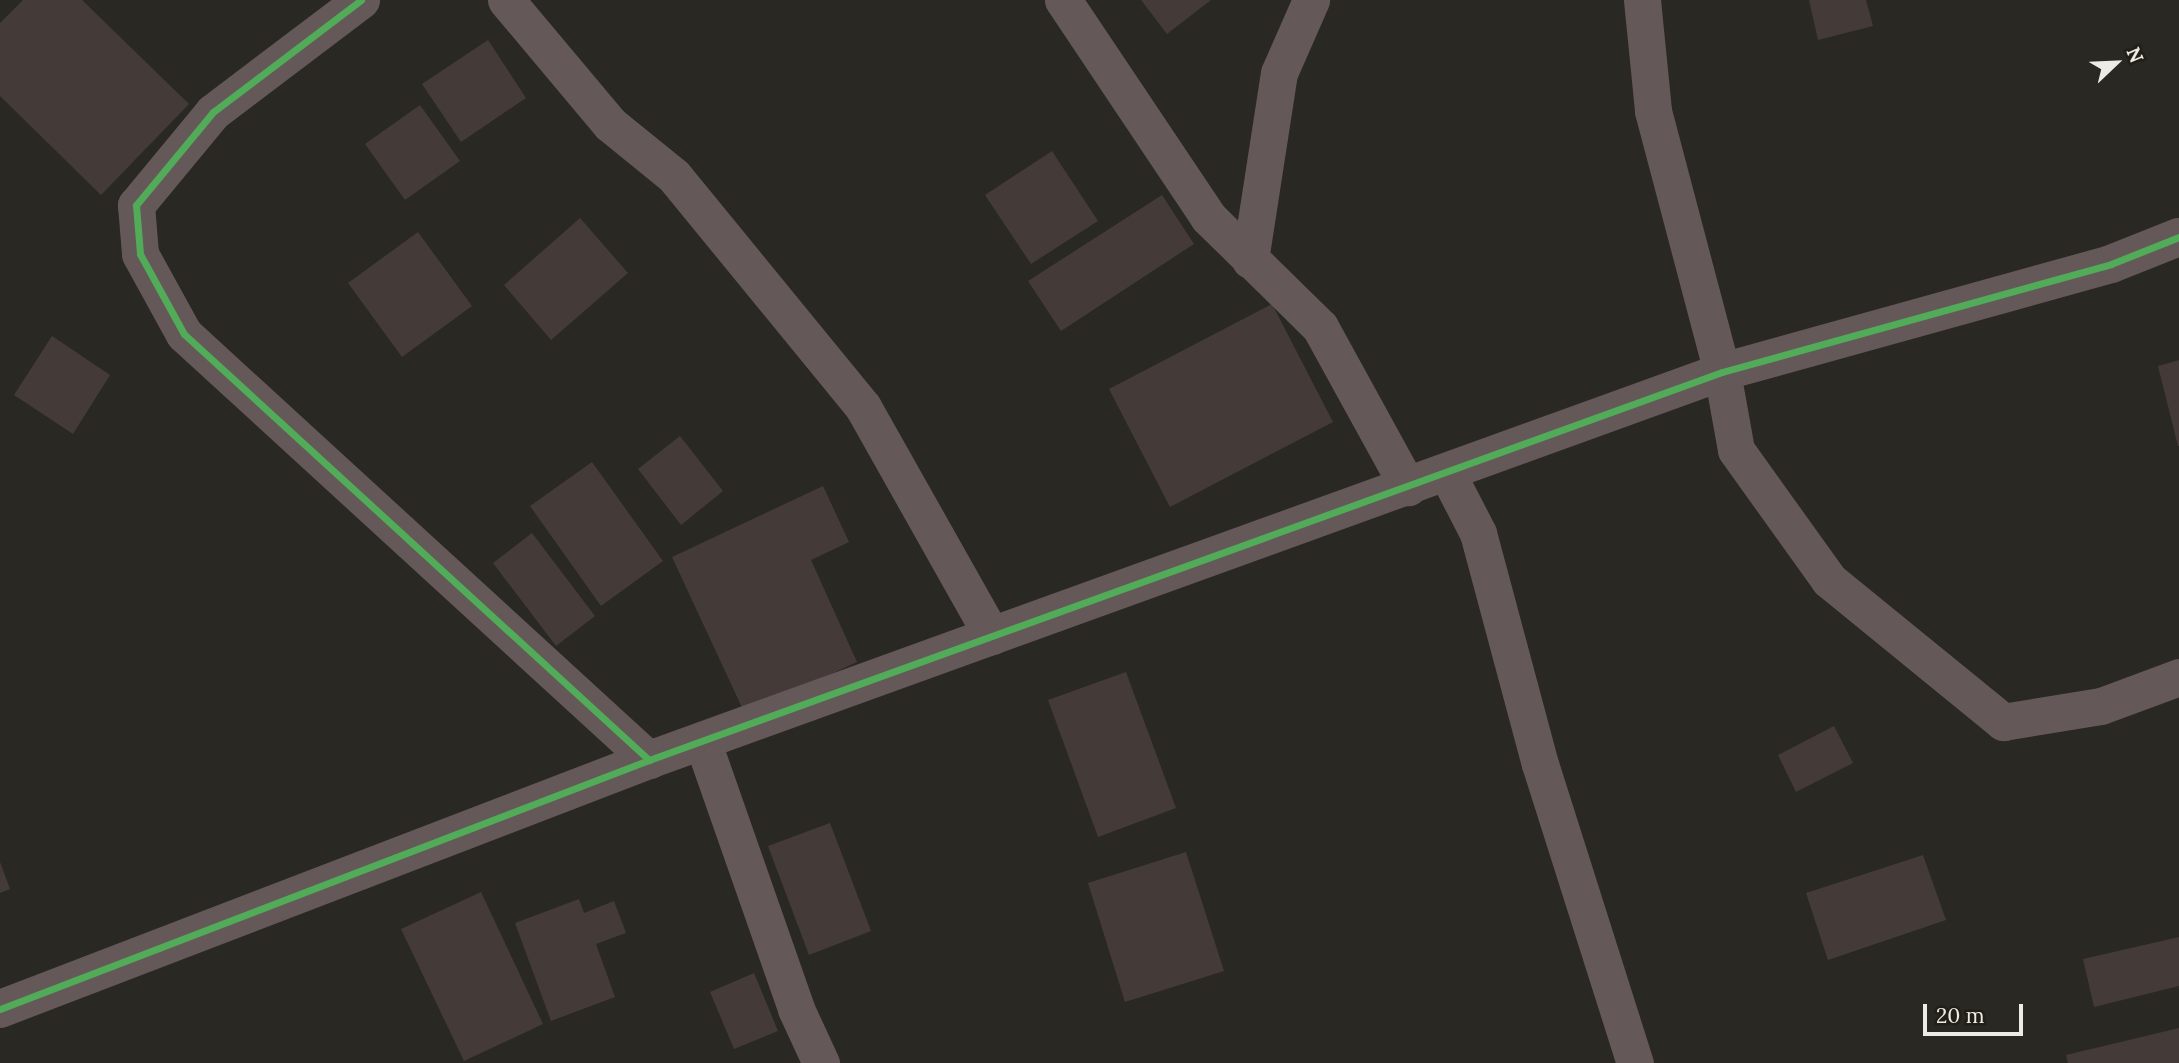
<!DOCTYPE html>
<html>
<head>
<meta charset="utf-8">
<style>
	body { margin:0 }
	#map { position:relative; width:2179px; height:1063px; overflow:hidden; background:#292823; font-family:Lora,serif }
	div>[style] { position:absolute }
	.building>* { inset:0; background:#443b38 }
	.minor>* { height:37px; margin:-18.5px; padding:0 18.5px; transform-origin:18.5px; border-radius:18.5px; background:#645858 }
	.tertiary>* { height:38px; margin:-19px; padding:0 19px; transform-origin:19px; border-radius:19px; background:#645858 }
	.cycleway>* { height:7px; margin:-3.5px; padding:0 3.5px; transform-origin:3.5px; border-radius:3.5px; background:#51ab58 }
	span { translate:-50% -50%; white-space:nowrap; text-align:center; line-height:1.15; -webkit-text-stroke:6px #221f18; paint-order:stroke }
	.north { position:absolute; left:2081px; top:28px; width:70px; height:70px; -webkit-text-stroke:5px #221f18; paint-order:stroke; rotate:67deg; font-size:19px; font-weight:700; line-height:28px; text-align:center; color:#edebe6 }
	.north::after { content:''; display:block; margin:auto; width:24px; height:32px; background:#edebe6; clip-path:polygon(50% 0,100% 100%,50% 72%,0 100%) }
	.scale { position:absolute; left:1923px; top:1004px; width:100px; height:32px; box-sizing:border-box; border:4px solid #edebe6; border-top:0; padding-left:9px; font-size:21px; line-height:24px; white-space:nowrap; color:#edebe6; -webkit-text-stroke:5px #221f18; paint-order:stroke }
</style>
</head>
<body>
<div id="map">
	<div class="building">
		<div style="clip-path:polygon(23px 0,82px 0,189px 104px,101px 195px,0 96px,0 23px)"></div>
		<div style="clip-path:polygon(1141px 0,1211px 0,1167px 34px)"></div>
		<div style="clip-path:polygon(1809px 0,1866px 0,1873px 26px,1818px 40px)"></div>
		<div style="clip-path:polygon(488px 40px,526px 98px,461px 142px,422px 84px)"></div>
		<div style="clip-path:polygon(420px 105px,460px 161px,405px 200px,365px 144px)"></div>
		<div style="clip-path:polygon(1052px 151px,1098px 221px,1031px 264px,985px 195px)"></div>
		<div style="clip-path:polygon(1162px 195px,1194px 244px,1061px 331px,1028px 281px)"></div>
		<div style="clip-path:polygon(580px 218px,628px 273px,551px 340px,504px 285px)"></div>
		<div style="clip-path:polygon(418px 232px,472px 306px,402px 357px,348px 283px)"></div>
		<div style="clip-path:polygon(1272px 304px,1333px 422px,1170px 507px,1109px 389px)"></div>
		<div style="clip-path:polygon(52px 336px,110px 375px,73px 434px,14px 395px)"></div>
		<div style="clip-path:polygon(2179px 360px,2179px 446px,2178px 446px,2158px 366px)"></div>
		<div style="clip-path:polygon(680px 436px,723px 491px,681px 525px,638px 469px)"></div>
		<div style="clip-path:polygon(592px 462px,663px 561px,601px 606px,530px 506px)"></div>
		<div style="clip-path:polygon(823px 486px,849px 542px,811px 560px,857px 662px,745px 714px,672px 557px)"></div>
		<div style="clip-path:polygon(532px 533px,595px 616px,556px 646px,493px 563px)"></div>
		<div style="clip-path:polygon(1126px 672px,1176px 808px,1098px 837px,1048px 700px)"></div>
		<div style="clip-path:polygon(1834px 726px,1853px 763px,1796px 792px,1778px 755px)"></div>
		<div style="clip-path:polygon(830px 823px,871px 931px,809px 955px,768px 846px)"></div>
		<div style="clip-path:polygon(1186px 852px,1224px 971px,1125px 1002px,1088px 883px)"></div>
		<div style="clip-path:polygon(1923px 855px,1946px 920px,1828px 960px,1806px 893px)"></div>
		<div style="clip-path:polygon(0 862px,10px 889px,0 893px)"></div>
		<div style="clip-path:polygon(481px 892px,543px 1024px,464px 1061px,401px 929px)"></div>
		<div style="clip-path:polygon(579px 899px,584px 913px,614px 901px,626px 933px,596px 944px,615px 997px,551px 1021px,515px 923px)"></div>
		<div style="clip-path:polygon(2179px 937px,2179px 986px,2094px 1007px,2083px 959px)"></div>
		<div style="clip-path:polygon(754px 973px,778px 1031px,734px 1049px,710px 992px)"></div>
		<div style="clip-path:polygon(2179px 1028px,2179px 1063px,2068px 1063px,2066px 1055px)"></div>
	</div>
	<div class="minor">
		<div style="left:361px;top:0;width:186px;rotate:142.9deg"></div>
		<div style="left:213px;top:112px;width:121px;rotate:129.6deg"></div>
		<div style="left:136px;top:205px;width:49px;rotate:85.3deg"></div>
		<div style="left:140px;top:254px;width:91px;rotate:61.2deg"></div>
		<div style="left:184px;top:334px;width:631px;rotate:42.49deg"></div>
		<div style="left:506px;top:0;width:162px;rotate:50deg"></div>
		<div style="left:610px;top:124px;width:82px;rotate:39.1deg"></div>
		<div style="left:674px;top:176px;width:298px;rotate:50.7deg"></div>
		<div style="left:863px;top:407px;width:263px;rotate:60.6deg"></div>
		<div style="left:1063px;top:0;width:261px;rotate:56.2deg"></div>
		<div style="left:1208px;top:217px;width:157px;rotate:44.5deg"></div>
		<div style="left:1320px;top:327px;width:183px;rotate:61.2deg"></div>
		<div style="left:1642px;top:0;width:112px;rotate:84.3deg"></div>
		<div style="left:1653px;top:111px;width:270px;rotate:75.2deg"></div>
		<div style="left:1722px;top:372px;width:79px;rotate:79.8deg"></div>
		<div style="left:1736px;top:450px;width:160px;rotate:54.4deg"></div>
		<div style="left:1829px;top:580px;width:225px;rotate:39.2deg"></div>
		<div style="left:2003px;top:722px;width:99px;rotate:-9.3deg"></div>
		<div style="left:2101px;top:706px;width:83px;rotate:-20.4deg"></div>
		<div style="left:1250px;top:260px;width:189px;rotate:-81.2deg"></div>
		<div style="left:1279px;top:73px;width:80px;rotate:-66.3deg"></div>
		<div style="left:1447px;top:473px;width:68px;rotate:62.7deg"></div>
		<div style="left:1478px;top:533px;width:239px;rotate:75deg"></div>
		<div style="left:1540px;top:764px;width:314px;rotate:72.4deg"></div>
		<div style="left:702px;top:740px;width:285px;rotate:70.7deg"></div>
		<div style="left:796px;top:1009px;width:60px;rotate:65.2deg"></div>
	</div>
	<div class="tertiary">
		<div style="left:0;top:1009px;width:695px;rotate:-20.99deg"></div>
		<div style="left:649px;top:760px;width:1141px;rotate:-19.88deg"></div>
		<div style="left:1722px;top:372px;width:404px;rotate:-15.5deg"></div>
		<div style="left:2111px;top:264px;width:73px;rotate:-21.7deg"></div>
	</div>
	<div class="cycleway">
		<div style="left:361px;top:0;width:186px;rotate:142.9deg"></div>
		<div style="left:213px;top:112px;width:121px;rotate:129.6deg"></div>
		<div style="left:136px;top:205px;width:49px;rotate:85.3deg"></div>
		<div style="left:140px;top:254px;width:91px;rotate:61.2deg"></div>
		<div style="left:184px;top:334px;width:631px;rotate:42.49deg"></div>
		<div style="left:0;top:1009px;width:695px;rotate:-20.99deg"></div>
		<div style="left:649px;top:760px;width:1141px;rotate:-19.88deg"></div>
		<div style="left:1722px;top:372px;width:404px;rotate:-15.5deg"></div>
		<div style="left:2111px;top:264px;width:73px;rotate:-21.7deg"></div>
	</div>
	<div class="north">N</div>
	<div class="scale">20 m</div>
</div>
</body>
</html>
